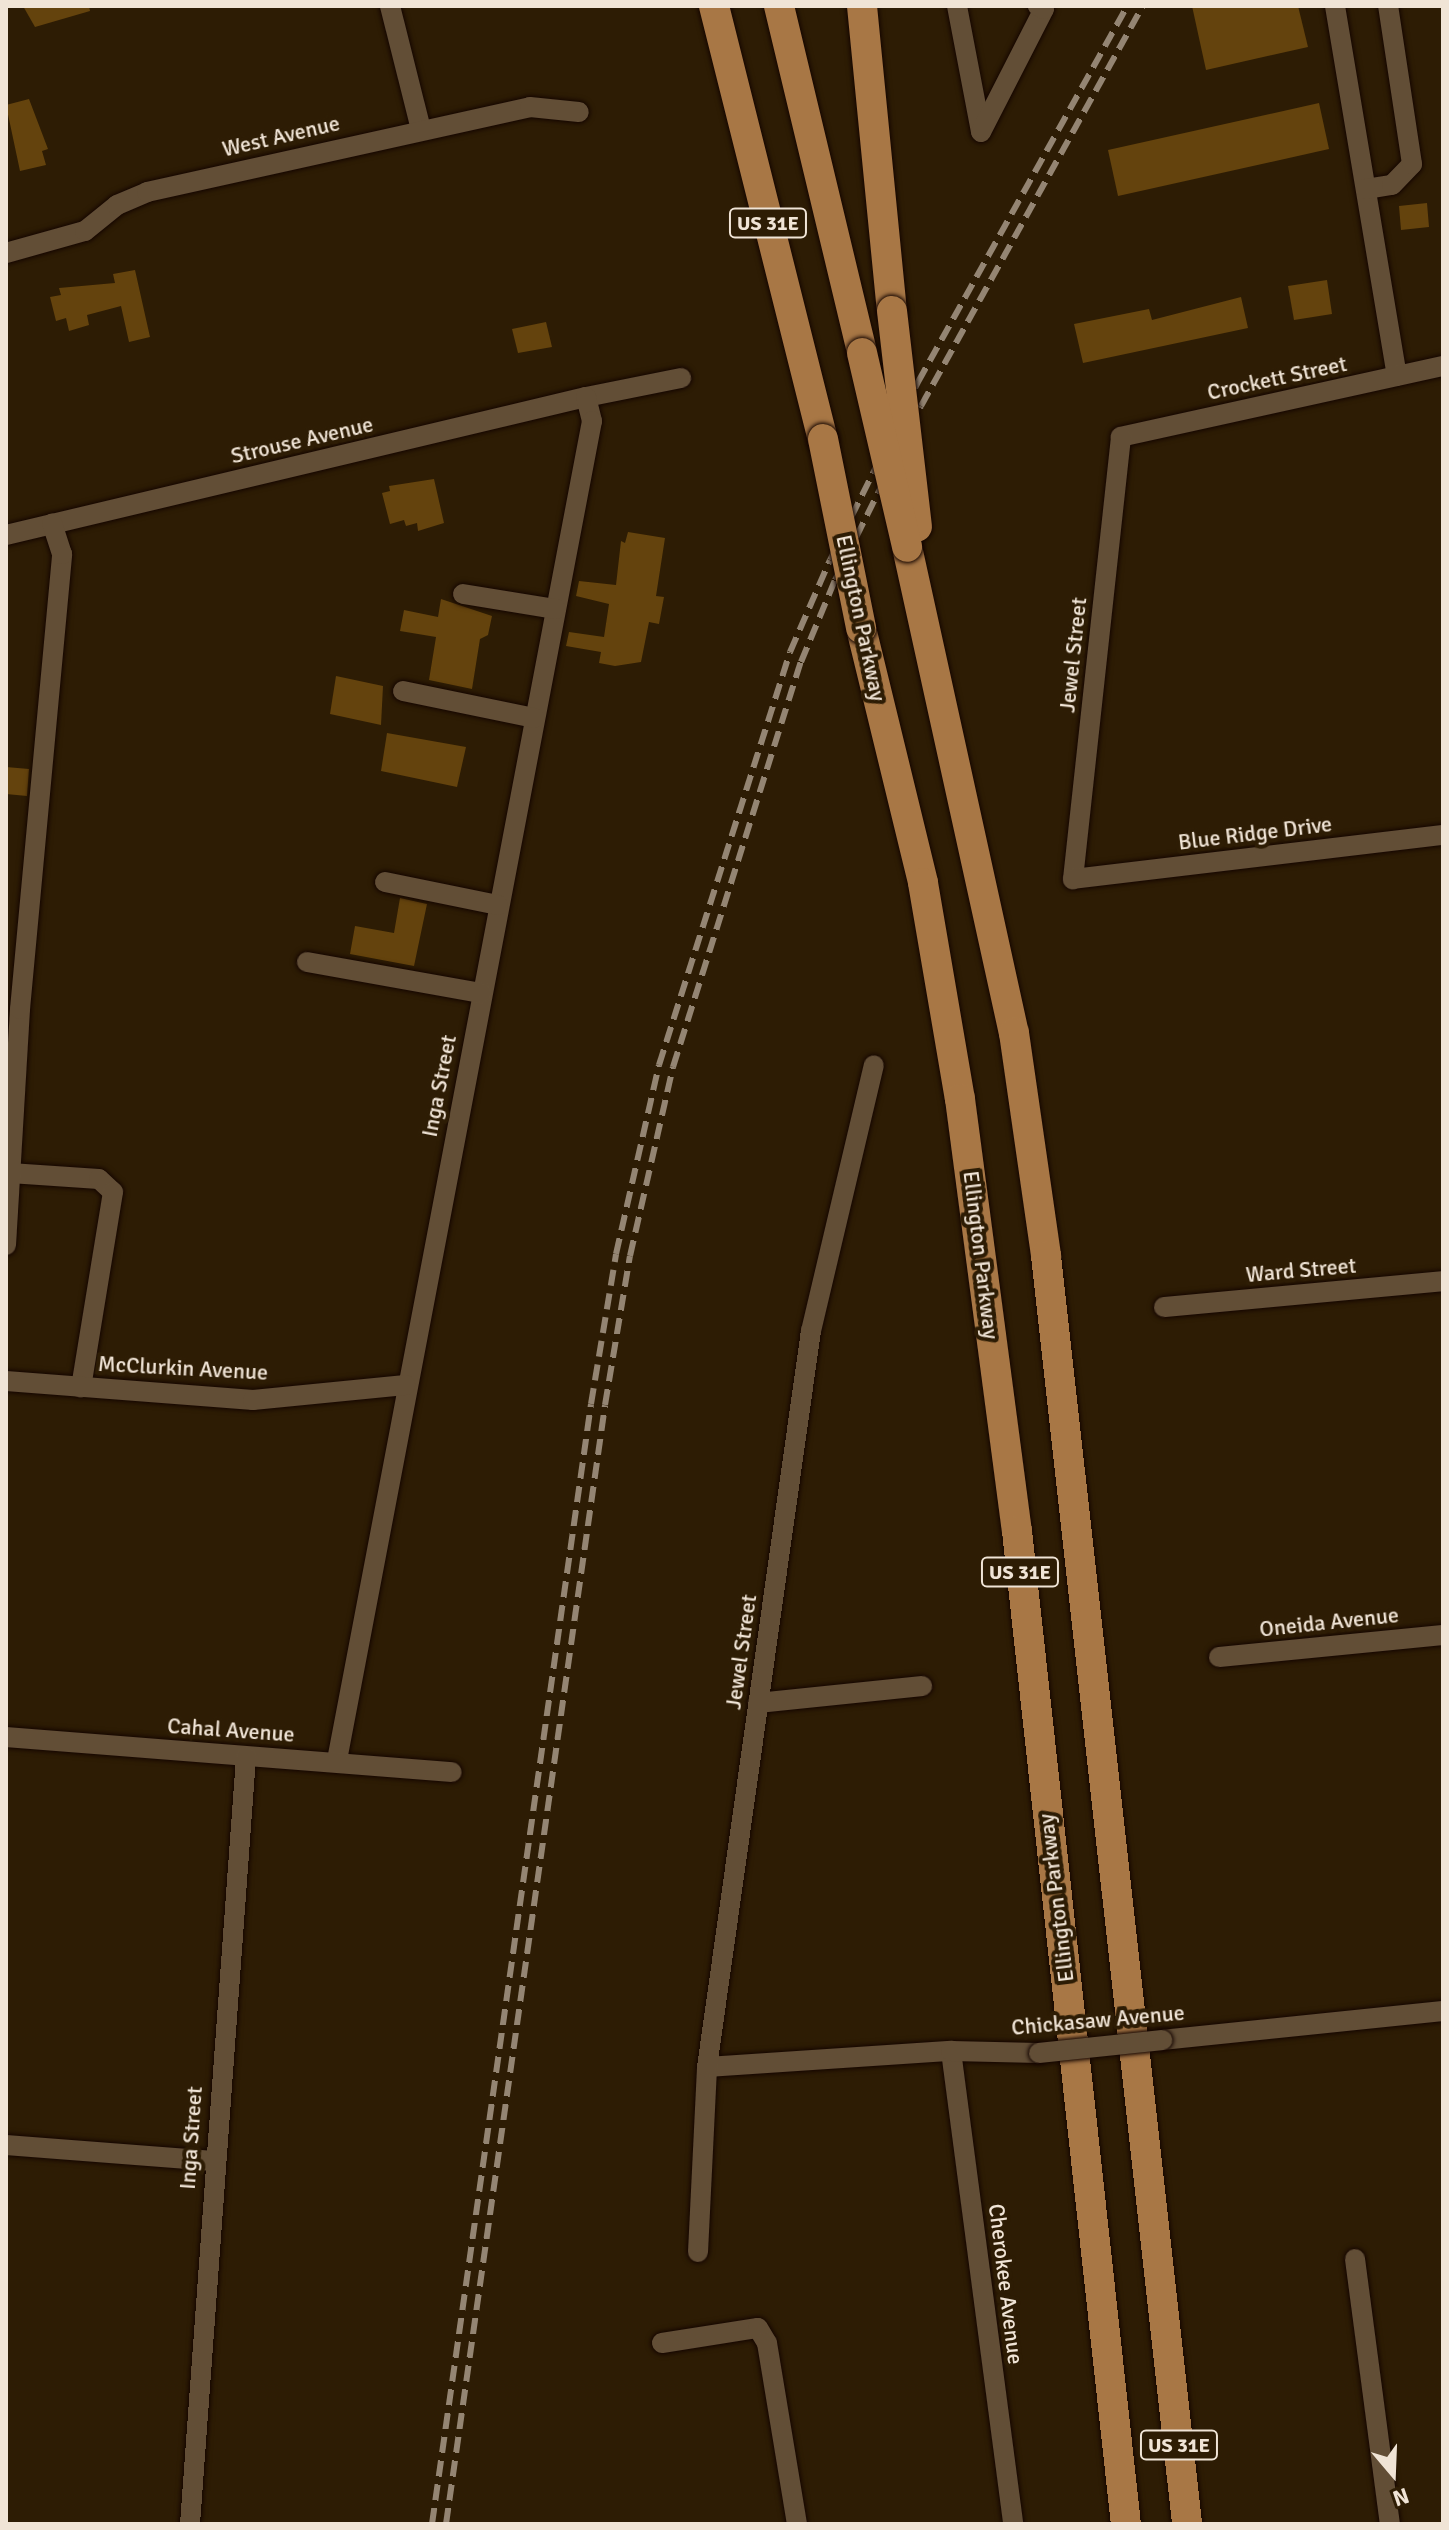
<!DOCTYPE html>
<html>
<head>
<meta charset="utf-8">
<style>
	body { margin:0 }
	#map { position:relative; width:1449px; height:2530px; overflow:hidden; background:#2d1c04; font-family:Signika,sans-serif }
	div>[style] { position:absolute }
	.building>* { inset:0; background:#64430d }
	.roads { filter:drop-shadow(0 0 2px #150600) drop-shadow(0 0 2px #150600) }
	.minor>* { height:20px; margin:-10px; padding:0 10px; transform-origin:10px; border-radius:10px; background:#624e36 }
	.highway>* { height:30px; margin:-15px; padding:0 15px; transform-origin:15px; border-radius:15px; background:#a87745 }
	.rail>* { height:6px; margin-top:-3px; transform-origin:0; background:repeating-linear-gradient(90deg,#948573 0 16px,transparent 0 24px) }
	.bridges { filter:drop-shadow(0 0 2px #150600) drop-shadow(0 0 2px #150600) }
	.minor-bridge>* { height:20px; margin:-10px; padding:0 10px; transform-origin:10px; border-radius:10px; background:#624e36 }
	.highway-bridge>* { height:30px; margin:-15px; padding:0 15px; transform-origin:15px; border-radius:15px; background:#a87745 }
	span { translate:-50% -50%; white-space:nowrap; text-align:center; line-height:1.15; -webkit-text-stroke:8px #2d1c04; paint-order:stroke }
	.shield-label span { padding:2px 6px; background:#2d1c04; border:2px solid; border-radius:6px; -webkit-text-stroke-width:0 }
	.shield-label { font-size:20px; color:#f0e4d6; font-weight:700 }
	.street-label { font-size:22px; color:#f0e4d6 }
	.frame { position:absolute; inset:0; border:8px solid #f0e4d6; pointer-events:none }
	.north { position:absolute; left:1353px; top:2434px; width:80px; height:80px; -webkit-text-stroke:6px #2d1c04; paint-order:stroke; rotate:161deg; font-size:22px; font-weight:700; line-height:32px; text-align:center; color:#f0e4d6 }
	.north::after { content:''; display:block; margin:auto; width:28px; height:36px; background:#f0e4d6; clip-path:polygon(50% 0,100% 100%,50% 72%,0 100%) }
</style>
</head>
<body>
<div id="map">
	<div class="building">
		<div style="clip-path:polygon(23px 6px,89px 6px,90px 11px,35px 27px)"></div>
		<div style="clip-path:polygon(1192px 6px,1298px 6px,1308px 47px,1206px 70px)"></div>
		<div style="clip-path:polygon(29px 99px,48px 149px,42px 151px,46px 165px,20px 171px,6px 105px)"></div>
		<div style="clip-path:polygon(1319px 103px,1329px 149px,1118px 196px,1108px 150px)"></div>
		<div style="clip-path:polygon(1427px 203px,1429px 227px,1401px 230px,1399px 206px)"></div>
		<div style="clip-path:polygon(135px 270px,150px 337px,129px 342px,121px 306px,87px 315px,89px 325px,69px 331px,66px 318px,56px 321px,50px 297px,61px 295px,59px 288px,115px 283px,113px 274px)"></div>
		<div style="clip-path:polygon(1327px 280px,1332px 314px,1294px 320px,1288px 286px)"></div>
		<div style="clip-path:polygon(1241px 297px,1248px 328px,1083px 363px,1074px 324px,1149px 309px,1152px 320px)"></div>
		<div style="clip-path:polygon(546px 322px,552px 347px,518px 353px,512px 329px)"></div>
		<div style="clip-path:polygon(434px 479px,444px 523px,418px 531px,417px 523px,406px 526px,404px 520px,390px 524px,382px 493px,390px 491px,389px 486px)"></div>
		<div style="clip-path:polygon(628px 532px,665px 538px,656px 596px,664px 597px,659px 624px,649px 622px,641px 662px,615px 666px,599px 663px,601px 652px,566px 646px,569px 632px,604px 637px,609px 604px,576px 596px,579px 581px,616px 585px,621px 541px,625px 543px)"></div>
		<div style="clip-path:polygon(441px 599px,492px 616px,488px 635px,480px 639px,472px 689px,429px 680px,436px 637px,400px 631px,404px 610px,438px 617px)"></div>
		<div style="clip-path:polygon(336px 676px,383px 686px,381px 725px,330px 714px)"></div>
		<div style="clip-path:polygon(387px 733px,466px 747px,457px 787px,381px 771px)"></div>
		<div style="clip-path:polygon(6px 767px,29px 769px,27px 796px,6px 794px)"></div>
		<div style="clip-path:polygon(400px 898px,427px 904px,414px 966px,350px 954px,355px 926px,394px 933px)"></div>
	</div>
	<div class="roads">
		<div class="minor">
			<div style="left:390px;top:6px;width:127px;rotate:75.9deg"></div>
			<div style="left:957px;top:6px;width:128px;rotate:79.2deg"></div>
			<div style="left:981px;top:132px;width:138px;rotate:-62.9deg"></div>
			<div style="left:1044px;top:9px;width:7px;rotate:-153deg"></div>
			<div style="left:1335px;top:6px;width:375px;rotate:80.5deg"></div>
			<div style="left:1366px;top:189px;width:26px;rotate:-9deg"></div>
			<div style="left:1392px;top:185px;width:29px;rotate:-46deg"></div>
			<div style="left:1412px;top:164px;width:160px;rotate:-98.6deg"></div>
			<div style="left:6px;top:253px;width:82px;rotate:-15.6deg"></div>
			<div style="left:85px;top:231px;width:41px;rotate:-39.1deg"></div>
			<div style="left:117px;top:205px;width:33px;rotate:-23deg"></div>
			<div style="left:147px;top:192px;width:392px;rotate:-12.5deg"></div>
			<div style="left:530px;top:107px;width:49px;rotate:5.8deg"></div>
			<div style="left:1443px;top:366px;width:330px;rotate:167.6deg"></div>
			<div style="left:1121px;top:437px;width:445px;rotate:96.2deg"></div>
			<div style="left:1073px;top:879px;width:373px;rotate:-6.8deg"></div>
			<div style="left:586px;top:397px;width:97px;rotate:-11.3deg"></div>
			<div style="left:6px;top:535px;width:596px;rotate:-13.38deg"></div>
			<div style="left:586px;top:397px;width:25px;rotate:76deg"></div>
			<div style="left:592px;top:421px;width:1363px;rotate:100.78deg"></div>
			<div style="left:463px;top:594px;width:94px;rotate:9.2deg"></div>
			<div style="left:403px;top:691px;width:134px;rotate:11.6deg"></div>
			<div style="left:385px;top:882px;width:115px;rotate:11.5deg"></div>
			<div style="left:307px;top:962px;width:177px;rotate:10.1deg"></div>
			<div style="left:10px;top:1173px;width:89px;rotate:3.9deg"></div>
			<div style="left:99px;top:1179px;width:19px;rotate:43deg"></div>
			<div style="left:113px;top:1192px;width:198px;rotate:99.3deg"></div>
			<div style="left:6px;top:1245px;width:236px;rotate:-86.6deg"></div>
			<div style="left:20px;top:1009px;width:457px;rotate:-84.7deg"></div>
			<div style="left:62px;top:554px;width:32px;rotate:-108deg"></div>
			<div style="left:1164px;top:1307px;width:280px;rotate:-5.3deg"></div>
			<div style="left:6px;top:1381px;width:248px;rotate:4.4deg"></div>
			<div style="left:253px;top:1400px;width:153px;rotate:-5.6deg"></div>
			<div style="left:1219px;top:1657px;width:225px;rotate:-5.6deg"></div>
			<div style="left:758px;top:1703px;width:165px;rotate:-5.9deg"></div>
			<div style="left:6px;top:1737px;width:447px;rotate:4.5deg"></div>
			<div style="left:1162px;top:2040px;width:282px;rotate:-5.9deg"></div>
			<div style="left:951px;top:2051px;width:477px;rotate:82.5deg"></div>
			<div style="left:707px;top:2067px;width:245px;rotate:-3.8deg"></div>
			<div style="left:951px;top:2051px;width:88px;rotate:1.3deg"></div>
			<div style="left:6px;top:2145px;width:208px;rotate:4.4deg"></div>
			<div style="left:698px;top:2252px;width:185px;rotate:-87.2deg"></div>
			<div style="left:707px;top:2067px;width:743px;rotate:-81.96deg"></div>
			<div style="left:811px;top:1331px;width:273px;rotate:-76.7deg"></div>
			<div style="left:1355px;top:2259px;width:267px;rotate:82.5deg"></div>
			<div style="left:662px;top:2343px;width:97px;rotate:-8.9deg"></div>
			<div style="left:758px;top:2328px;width:17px;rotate:59deg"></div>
			<div style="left:767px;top:2343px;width:183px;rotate:80.6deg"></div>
			<div style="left:190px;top:2524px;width:769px;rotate:-85.82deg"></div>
		</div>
		<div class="highway">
			<div style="left:714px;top:6px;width:447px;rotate:75.9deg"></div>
			<div style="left:779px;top:6px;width:357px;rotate:76.5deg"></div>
			<div style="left:862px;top:6px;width:306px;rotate:84.4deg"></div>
			<div style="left:907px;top:547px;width:498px;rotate:77.6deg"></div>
			<div style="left:1014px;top:1033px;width:225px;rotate:81.8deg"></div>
			<div style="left:1046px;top:1256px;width:1276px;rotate:83.65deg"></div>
			<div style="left:861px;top:628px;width:262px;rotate:76.3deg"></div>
			<div style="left:923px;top:883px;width:219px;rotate:80.3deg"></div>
			<div style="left:960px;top:1099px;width:436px;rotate:82.5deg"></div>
			<div style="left:1017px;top:1531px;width:999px;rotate:83.74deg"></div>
		</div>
	</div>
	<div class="rail">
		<div style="left:432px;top:2524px;width:1131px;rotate:-81.92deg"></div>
		<div style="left:591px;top:1404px;width:152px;rotate:-80.5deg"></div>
		<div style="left:616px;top:1254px;width:194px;rotate:-77.2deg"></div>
		<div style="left:659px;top:1065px;width:433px;rotate:-72.4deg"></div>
		<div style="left:790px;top:652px;width:100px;rotate:-66.5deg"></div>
		<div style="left:830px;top:560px;width:199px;rotate:-63.7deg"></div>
		<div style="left:918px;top:382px;width:430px;rotate:-60.9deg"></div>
		<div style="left:446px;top:2524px;width:1130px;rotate:-81.91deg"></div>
		<div style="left:605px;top:1405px;width:151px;rotate:-80.5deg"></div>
		<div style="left:630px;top:1256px;width:194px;rotate:-77.2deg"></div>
		<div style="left:673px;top:1067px;width:425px;rotate:-72.5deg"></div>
		<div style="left:801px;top:662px;width:89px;rotate:-67.5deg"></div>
		<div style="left:835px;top:580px;width:194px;rotate:-63.7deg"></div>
		<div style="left:921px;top:406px;width:457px;rotate:-61deg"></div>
	</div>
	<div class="bridges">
		<div class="minor-bridge">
			<div style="left:1039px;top:2053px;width:124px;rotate:-6deg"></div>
		</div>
		<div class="highway-bridge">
			<div style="left:892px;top:311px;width:217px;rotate:83.4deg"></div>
			<div style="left:862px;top:353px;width:199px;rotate:76.9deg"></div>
			<div style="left:823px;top:439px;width:193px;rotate:78.6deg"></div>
		</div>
	</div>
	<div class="shield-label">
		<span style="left:768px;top:223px">US 31E</span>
		<span style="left:1020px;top:1572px">US 31E</span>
		<span style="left:1179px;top:2445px">US 31E</span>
	</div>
	<div class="street-label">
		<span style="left:281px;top:136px;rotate:-13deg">West Avenue</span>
		<span style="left:1277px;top:378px;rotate:-12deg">Crockett Street</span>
		<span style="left:302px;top:440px;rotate:-13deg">Strouse Avenue</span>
		<span style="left:861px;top:618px;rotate:78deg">Ellington Parkway</span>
		<span style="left:1073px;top:655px;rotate:-84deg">Jewel Street</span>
		<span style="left:1255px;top:833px;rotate:-7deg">Blue Ridge Drive</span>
		<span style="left:439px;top:1086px;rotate:-79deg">Inga Street</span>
		<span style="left:981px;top:1255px;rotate:83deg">Ellington Parkway</span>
		<span style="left:1301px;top:1270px;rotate:-5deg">Ward Street</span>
		<span style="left:183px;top:1368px;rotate:3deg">McClurkin Avenue</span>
		<span style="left:1329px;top:1622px;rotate:-6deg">Oneida Avenue</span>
		<span style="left:741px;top:1652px;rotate:-82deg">Jewel Street</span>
		<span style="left:231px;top:1730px;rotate:4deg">Cahal Avenue</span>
		<span style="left:1056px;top:1898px;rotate:-97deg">Ellington Parkway</span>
		<span style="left:1098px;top:2020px;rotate:-5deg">Chickasaw Avenue</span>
		<span style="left:191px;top:2138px;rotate:-86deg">Inga Street</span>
		<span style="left:1006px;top:2284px;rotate:83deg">Cherokee Avenue</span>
	</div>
	<div class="frame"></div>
	<div class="north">N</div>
</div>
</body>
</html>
